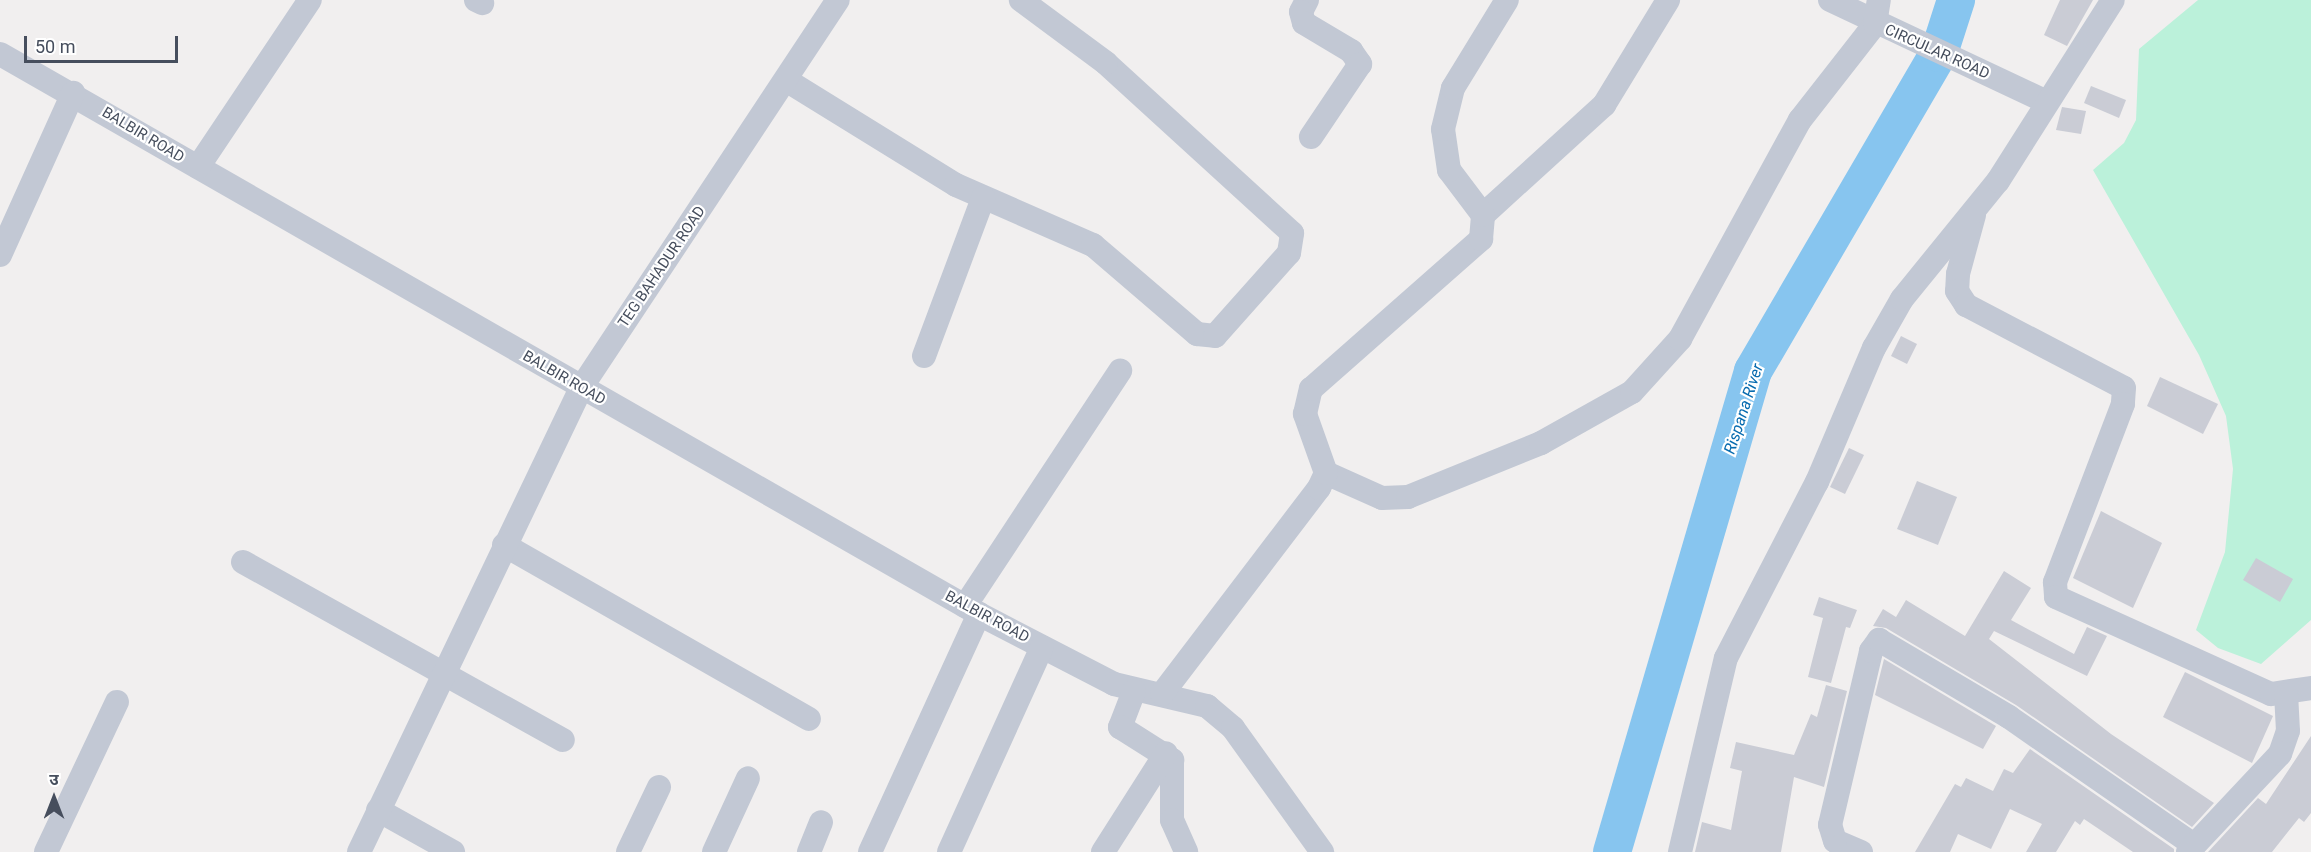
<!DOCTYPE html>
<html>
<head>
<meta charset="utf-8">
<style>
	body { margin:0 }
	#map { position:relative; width:2311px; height:852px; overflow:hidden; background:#f1efef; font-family:Roboto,"Noto Sans Devanagari",sans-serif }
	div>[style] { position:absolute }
	.green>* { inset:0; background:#bbf1da }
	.river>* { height:38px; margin:-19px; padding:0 19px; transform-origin:19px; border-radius:19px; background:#87c5ef }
	.building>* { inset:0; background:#caccd5 }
	.street>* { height:24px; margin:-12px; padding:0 12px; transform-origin:12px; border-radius:12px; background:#c2c8d4 }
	span { translate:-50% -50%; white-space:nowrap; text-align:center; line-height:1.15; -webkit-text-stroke:4.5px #fff; paint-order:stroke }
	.street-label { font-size:15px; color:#464e5d }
	.water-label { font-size:16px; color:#076baf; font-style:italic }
	.north { position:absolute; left:24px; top:768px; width:60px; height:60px; -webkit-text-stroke:4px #fff; paint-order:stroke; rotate:0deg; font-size:16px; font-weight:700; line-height:24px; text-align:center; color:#464e5d }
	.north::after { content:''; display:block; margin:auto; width:21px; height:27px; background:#464e5d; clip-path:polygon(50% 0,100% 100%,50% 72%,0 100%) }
	.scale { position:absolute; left:24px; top:36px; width:154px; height:27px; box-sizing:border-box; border:3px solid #464e5d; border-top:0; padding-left:8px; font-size:18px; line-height:21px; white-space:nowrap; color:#464e5d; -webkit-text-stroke:4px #fff; paint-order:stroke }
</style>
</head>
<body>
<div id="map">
	<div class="green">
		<div style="clip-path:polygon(2198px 0,2311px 0,2311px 620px,2261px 664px,2218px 648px,2196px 630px,2225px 552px,2233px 469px,2226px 416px,2199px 355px,2093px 170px,2124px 143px,2136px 120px,2139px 49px)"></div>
	</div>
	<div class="river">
		<div style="left:1612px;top:852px;width:501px;rotate:-73.66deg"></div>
		<div style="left:1753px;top:371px;width:368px;rotate:-59.7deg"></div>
		<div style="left:1939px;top:53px;width:56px;rotate:-72.2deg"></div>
	</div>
	<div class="building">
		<div style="clip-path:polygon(2060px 0,2093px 0,2067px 46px,2044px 35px)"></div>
		<div style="clip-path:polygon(2091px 86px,2126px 100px,2119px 118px,2084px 103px)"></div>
		<div style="clip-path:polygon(2062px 107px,2086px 111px,2081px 134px,2056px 130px)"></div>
		<div style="clip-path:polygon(1901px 336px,1917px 344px,1907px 364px,1891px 356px)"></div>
		<div style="clip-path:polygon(2160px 377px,2218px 404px,2203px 434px,2147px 406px)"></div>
		<div style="clip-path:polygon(1849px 448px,1864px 455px,1845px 494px,1830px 487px)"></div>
		<div style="clip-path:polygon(1917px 481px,1957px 497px,1938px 545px,1897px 529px)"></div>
		<div style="clip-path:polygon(2101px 511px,2162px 543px,2133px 608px,2073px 578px)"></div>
		<div style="clip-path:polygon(2256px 558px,2293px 579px,2280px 602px,2243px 580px)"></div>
		<div style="clip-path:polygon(2004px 571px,2031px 588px,2011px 620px,2074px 654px,2087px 627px,2107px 636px,2087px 676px,1994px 631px,1989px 639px,2111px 734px,2214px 803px,2192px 827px,2016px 705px,1886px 628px,1873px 626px,1883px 609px,1896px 617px,1906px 600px,1965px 636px)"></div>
		<div style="clip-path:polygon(1819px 597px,1857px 610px,1850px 628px,1846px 627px,1831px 683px,1808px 677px,1823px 618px,1813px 615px)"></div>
		<div style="clip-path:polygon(1884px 659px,1996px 726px,1983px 749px,1875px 695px)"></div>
		<div style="clip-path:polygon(2185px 672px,2273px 716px,2252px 763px,2163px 717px)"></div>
		<div style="clip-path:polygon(1826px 685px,1847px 691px,1824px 787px,1794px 777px,1781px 852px,1695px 852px,1702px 822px,1731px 830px,1742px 771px,1730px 768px,1736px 742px,1794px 755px,1811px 714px,1817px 717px)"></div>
		<div style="clip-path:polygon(2311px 736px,2311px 813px,2304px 822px,2299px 818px,2272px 852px,2208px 852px,2258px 798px,2266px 804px)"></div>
		<div style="clip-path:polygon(2030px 749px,2174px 849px,2174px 852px,2133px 852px,2084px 819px,2080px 825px,2075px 821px,2056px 852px,2026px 852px,2042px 824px,2010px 809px,1991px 849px,1958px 834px,1950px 852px,1915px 852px,1955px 784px,1961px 787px,1966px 778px,1993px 791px,2004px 769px,2013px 773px)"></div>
	</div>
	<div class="street">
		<div style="left:476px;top:0;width:7px;rotate:27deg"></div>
		<div style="left:1307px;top:0;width:13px;rotate:117deg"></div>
		<div style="left:1301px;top:12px;width:11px;rotate:75deg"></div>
		<div style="left:1304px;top:23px;width:55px;rotate:30.8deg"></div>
		<div style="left:1351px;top:51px;width:16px;rotate:55deg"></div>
		<div style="left:1360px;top:64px;width:88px;rotate:123.9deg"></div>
		<div style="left:1830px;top:0;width:238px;rotate:25.2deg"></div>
		<div style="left:0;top:54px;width:1128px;rotate:29.77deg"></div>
		<div style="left:979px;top:614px;width:152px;rotate:27.4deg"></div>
		<div style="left:1114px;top:684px;width:96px;rotate:13.3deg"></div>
		<div style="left:1207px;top:706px;width:34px;rotate:40deg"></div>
		<div style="left:1233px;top:728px;width:153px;rotate:54.3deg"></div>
		<div style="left:786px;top:80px;width:200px;rotate:31.7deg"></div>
		<div style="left:956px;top:185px;width:150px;rotate:23.7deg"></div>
		<div style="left:1093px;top:245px;width:137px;rotate:40.6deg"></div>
		<div style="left:1197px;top:334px;width:18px;rotate:6deg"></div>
		<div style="left:1215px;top:336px;width:111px;rotate:-48.3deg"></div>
		<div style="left:1289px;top:253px;width:20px;rotate:-81deg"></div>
		<div style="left:1292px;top:233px;width:252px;rotate:-137.6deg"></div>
		<div style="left:1106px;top:63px;width:106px;rotate:-143.5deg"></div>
		<div style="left:198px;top:167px;width:201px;rotate:-56.2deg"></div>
		<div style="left:1483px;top:215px;width:164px;rotate:-42.3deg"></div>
		<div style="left:1604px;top:105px;width:123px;rotate:-58.6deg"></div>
		<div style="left:1974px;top:215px;width:61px;rotate:105.2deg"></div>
		<div style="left:1958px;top:274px;width:17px;rotate:93deg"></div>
		<div style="left:1957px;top:291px;width:17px;rotate:57deg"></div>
		<div style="left:1966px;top:305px;width:178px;rotate:27.7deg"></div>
		<div style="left:2124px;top:388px;width:16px;rotate:94deg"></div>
		<div style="left:2123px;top:404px;width:191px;rotate:110.9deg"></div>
		<div style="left:2055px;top:582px;width:15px;rotate:86deg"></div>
		<div style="left:2056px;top:597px;width:236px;rotate:24.3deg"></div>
		<div style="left:2271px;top:694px;width:40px;rotate:-8.5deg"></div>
		<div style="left:0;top:255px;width:178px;rotate:-65.7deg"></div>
		<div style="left:924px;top:356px;width:169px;rotate:-69.5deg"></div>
		<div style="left:1326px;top:473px;width:61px;rotate:24.1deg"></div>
		<div style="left:1382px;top:498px;width:26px;rotate:-2deg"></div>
		<div style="left:1408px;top:497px;width:144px;rotate:-22.1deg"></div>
		<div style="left:1541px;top:443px;width:104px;rotate:-29.3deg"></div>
		<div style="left:1632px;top:392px;width:72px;rotate:-47.8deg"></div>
		<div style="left:1680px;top:339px;width:250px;rotate:-61.3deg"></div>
		<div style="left:1800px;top:120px;width:122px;rotate:-52deg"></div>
		<div style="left:1875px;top:24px;width:24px;rotate:-81deg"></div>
		<div style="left:504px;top:545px;width:351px;rotate:29.7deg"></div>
		<div style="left:243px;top:562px;width:366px;rotate:29.1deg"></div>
		<div style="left:965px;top:606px;width:282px;rotate:-56.6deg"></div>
		<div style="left:1134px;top:691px;width:39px;rotate:111deg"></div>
		<div style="left:1120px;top:727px;width:62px;rotate:32.4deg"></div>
		<div style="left:1172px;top:760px;width:60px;rotate:90deg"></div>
		<div style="left:1172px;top:820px;width:35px;rotate:66deg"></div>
		<div style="left:1162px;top:694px;width:259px;rotate:-52.7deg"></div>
		<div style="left:1319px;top:488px;width:17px;rotate:-65deg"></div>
		<div style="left:1326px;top:473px;width:63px;rotate:-109.6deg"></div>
		<div style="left:1305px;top:414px;width:26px;rotate:-77deg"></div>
		<div style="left:1311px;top:389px;width:227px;rotate:-41.4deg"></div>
		<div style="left:1481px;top:239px;width:24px;rotate:-85deg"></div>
		<div style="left:1483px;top:215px;width:56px;rotate:-127.1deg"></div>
		<div style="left:1449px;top:170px;width:41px;rotate:-98.3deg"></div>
		<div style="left:1443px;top:129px;width:42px;rotate:-76.3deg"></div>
		<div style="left:1453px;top:88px;width:103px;rotate:-58.5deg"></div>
		<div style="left:378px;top:810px;width:86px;rotate:29.2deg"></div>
		<div style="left:46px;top:852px;width:166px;rotate:-64.7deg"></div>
		<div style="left:359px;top:852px;width:514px;rotate:-64.43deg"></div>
		<div style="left:581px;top:388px;width:465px;rotate:-56.5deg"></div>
		<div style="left:628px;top:852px;width:72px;rotate:-64.5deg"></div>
		<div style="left:714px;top:852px;width:81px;rotate:-65.3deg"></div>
		<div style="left:809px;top:852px;width:32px;rotate:-68deg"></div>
		<div style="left:870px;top:852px;width:262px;rotate:-65.4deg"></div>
		<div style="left:949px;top:852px;width:225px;rotate:-65.6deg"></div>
		<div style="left:1103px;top:852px;width:117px;rotate:-57.5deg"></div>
		<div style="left:1680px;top:852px;width:199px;rotate:-76.7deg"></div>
		<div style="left:1726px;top:658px;width:198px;rotate:-62.7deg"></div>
		<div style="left:1817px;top:482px;width:146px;rotate:-67deg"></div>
		<div style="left:1874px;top:348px;width:56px;rotate:-60.3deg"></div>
		<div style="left:1902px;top:299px;width:152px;rotate:-50.9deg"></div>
		<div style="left:1998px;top:181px;width:214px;rotate:-57.6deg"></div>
		<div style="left:1861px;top:852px;width:28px;rotate:-157deg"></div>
		<div style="left:1835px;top:841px;width:17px;rotate:-107deg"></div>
		<div style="left:1830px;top:825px;width:179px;rotate:-76.7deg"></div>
		<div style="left:1871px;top:651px;width:14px;rotate:-54deg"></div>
		<div style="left:1879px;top:640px;width:151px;rotate:30.6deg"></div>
		<div style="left:2009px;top:717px;width:225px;rotate:34.7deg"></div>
		<div style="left:2188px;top:852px;width:134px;rotate:-46.8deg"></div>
		<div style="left:2280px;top:754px;width:24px;rotate:-71deg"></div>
		<div style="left:2288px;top:731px;width:36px;rotate:-93deg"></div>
	</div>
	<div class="street-label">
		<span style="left:1937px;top:52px;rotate:24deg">CIRCULAR ROAD</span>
		<span style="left:143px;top:135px;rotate:31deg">BALBIR ROAD</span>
		<span style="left:662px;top:267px;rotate:-56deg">TEG BAHADUR ROAD</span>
		<span style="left:564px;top:378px;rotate:30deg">BALBIR ROAD</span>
		<span style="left:987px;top:617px;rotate:28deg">BALBIR ROAD</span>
	</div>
	<div class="water-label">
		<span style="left:1744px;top:409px;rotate:-72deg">Rispana River</span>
	</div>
	<div class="north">उ</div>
	<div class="scale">50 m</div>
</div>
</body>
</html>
